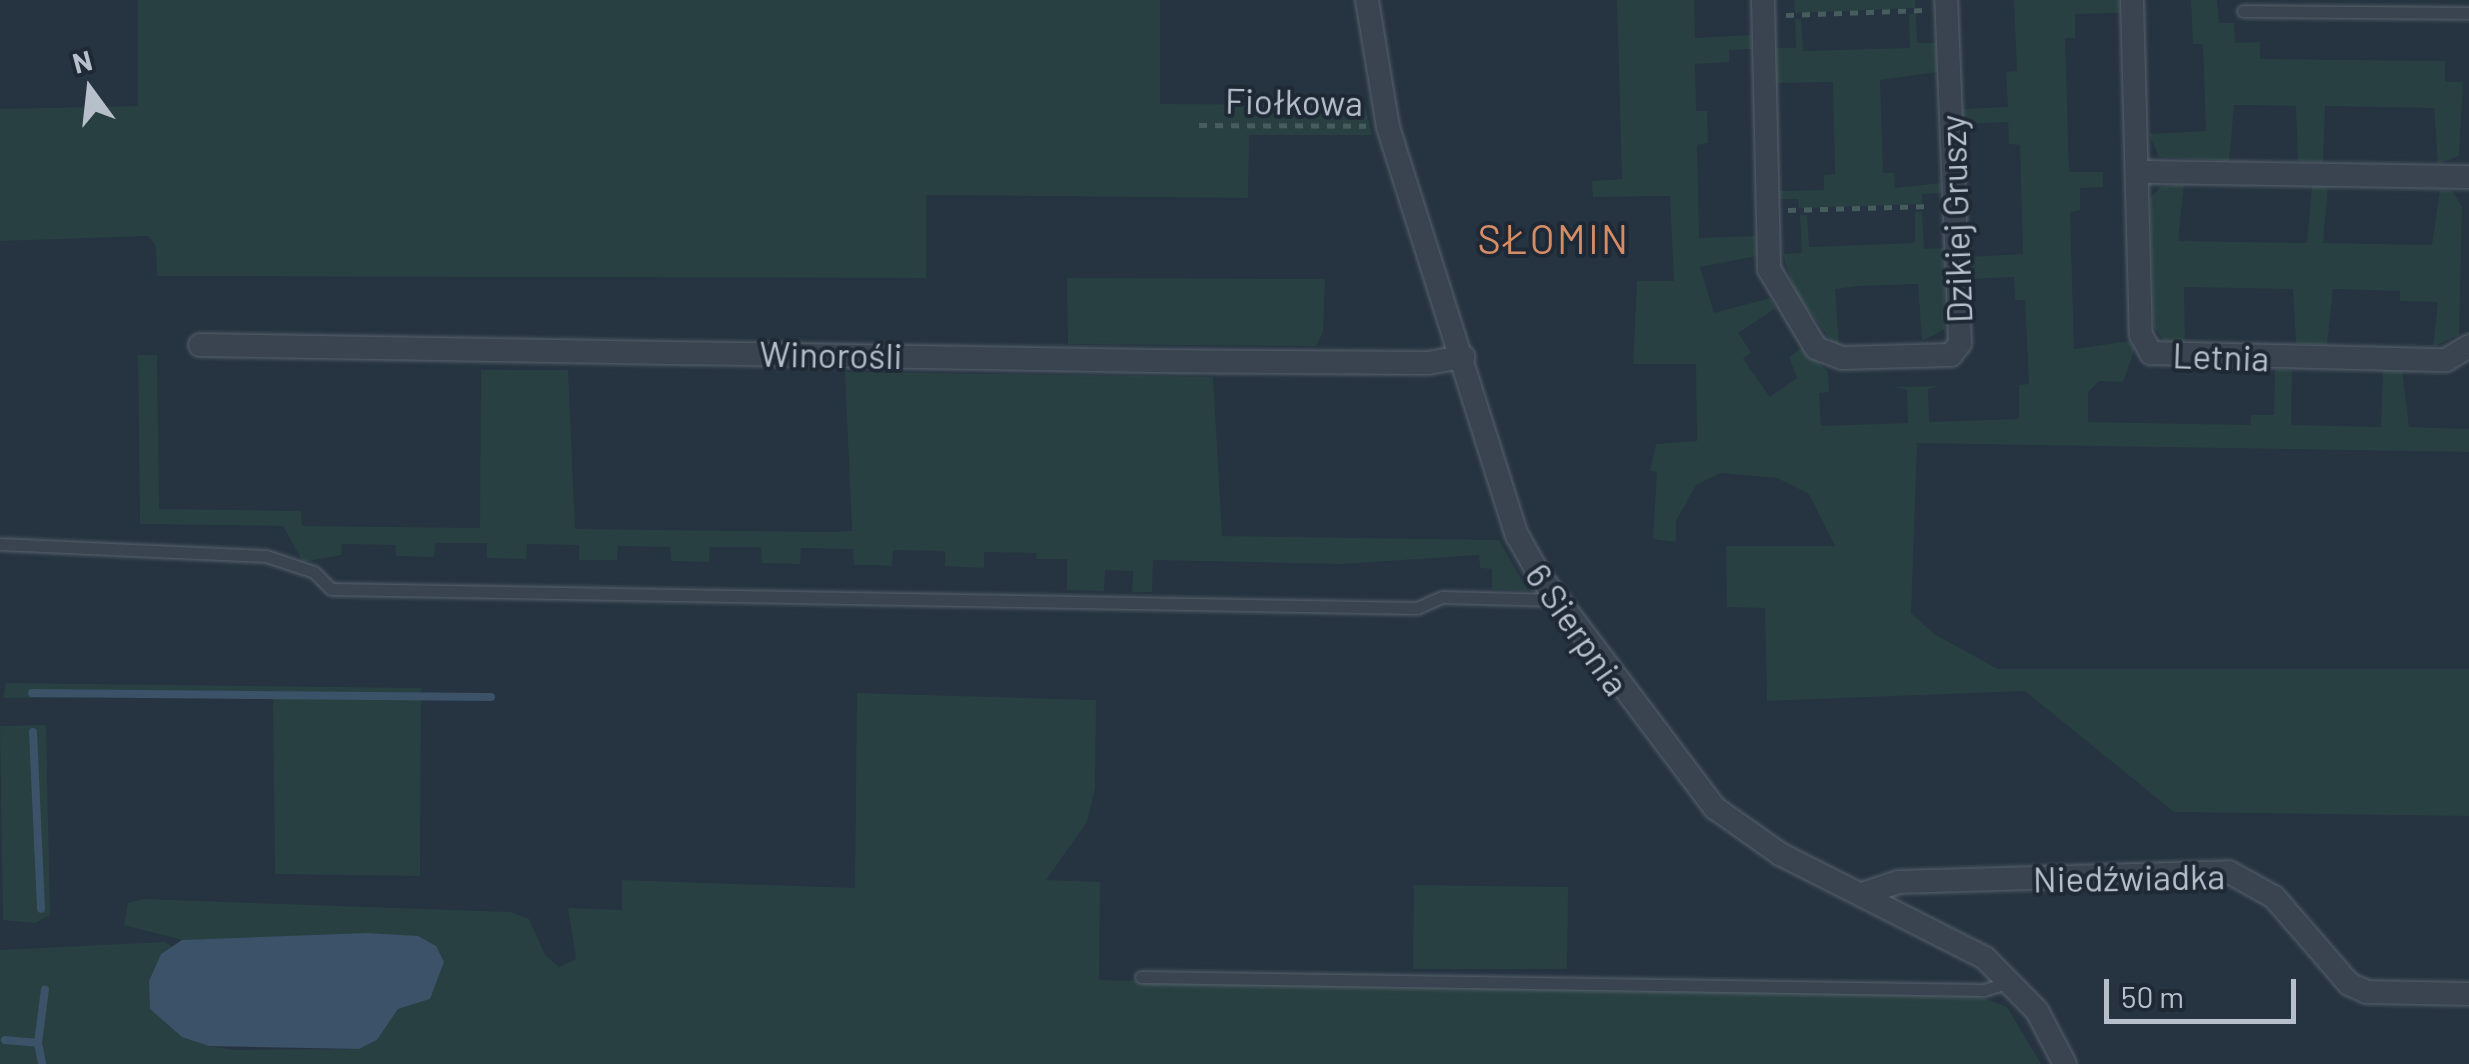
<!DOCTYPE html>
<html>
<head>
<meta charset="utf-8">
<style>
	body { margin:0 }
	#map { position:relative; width:2469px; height:1064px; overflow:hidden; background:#263340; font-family:Barlow,sans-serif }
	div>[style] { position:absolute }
	.green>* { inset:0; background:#284041 }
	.water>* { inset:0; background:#3b5268 }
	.stream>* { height:8px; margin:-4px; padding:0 4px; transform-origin:4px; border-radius:4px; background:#3b5268 }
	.path>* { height:5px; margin-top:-2.5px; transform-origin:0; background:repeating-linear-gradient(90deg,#465c5d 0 8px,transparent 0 16px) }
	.roads { filter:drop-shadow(0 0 2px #57626d) drop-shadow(0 0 2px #57626d) }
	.service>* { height:11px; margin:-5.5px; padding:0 5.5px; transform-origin:5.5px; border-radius:5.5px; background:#3a4450 }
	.minor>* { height:22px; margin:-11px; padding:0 11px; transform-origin:11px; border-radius:11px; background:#3a4450 }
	span { translate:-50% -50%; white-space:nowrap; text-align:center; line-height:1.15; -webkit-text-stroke:8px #1e2935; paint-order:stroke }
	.street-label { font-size:35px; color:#b6bfca }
	.quarter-label { font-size:40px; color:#d48d67; letter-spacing:2.5px }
	.north { position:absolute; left:40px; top:40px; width:100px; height:100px; -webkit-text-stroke:8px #1e2935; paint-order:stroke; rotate:345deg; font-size:28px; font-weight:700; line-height:40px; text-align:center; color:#b6bfca }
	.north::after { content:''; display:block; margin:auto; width:35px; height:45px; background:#b6bfca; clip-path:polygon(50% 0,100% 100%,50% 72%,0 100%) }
	.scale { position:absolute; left:2104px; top:979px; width:192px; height:45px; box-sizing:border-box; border:5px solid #b6bfca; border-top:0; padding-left:12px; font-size:30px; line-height:35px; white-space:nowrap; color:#b6bfca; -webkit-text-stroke:8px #1e2935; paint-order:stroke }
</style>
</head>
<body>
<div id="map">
	<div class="green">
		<div style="clip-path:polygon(138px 0,1160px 0,1160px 104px,1365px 105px,1372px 135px,1249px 135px,1248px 198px,926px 195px,926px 278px,157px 276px,156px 247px,149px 236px,0 241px,0 109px,138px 106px)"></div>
		<div style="clip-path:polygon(1617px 0,1694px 0,1695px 38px,1751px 35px,1752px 49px,1729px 50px,1729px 62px,1695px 64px,1696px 111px,1707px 111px,1708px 143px,1697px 145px,1699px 238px,1756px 236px,1757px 256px,1700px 267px,1714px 313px,1770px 298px,1776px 308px,1738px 333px,1751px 352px,1743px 359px,1770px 397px,1797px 378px,1789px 357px,1803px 347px,1828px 372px,1829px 392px,1819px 393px,1821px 426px,1908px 423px,1907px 390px,1893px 387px,1939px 386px,1928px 389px,1929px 422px,2019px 419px,2019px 385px,2029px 384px,2025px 300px,2015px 300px,2014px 277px,1969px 279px,1968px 257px,2023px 254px,2020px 145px,2009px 144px,2008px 122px,1963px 124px,1962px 109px,2008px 107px,2006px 72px,2017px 71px,2014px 0,2119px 0,2120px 13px,2075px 14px,2075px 38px,2065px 38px,2069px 172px,2103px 172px,2103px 187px,2080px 188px,2080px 210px,2070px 212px,2074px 349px,2130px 341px,2135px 349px,2123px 382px,2099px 381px,2088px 392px,2088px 422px,2250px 425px,2251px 415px,2274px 415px,2275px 369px,2292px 370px,2291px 425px,2381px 427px,2383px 370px,2402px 370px,2409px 427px,2469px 429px,2469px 452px,1917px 443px,1911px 613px,1934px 634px,1998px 669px,2469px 669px,2469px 816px,2174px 812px,2025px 691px,1767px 701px,1765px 608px,1727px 607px,1726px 546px,1835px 546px,1809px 494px,1777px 478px,1721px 473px,1696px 485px,1676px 521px,1676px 542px,1653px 539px,1657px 472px,1650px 471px,1656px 444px,1697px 441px,1696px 364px,1633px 364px,1637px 281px,1674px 281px,1670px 196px,1593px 197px,1592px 181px,1622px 179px)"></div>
		<div style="clip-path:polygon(1794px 0,1915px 0,1915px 8px,1795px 13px)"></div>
		<div style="clip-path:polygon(2191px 0,2217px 0,2219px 23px,2234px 23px,2235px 43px,2260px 42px,2260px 59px,2445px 61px,2445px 82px,2463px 82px,2459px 156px,2438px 164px,2434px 108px,2325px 106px,2323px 162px,2298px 161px,2296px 106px,2234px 105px,2229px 161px,2159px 157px,2149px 134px,2206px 131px,2203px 44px,2193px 44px)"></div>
		<div style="clip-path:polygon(1916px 13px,1917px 43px,1936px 43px,1937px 72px,1880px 80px,1883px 173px,1894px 173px,1895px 188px,1941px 183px,1941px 193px,1922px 194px,1922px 204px,1799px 208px,1798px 199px,1778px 199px,1778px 191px,1824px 190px,1824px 175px,1835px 174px,1833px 82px,1775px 83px,1774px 48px,1796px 48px,1795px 19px,1801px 19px,1803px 51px,1910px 48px,1909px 14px)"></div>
		<div style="clip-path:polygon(2184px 184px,2178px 241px,2307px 243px,2312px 186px,2328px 186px,2323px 243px,2432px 245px,2440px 189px,2452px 191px,2462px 206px,2459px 335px,2433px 347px,2438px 302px,2400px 301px,2400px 291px,2333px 289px,2327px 345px,2296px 344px,2293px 289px,2184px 287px,2185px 343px,2164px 341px,2154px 327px,2150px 199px,2160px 187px)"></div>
		<div style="clip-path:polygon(1915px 212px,1922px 212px,1924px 249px,1943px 248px,1945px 329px,1922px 341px,1918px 284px,1858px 286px,1835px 289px,1839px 344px,1833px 343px,1796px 293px,1785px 262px,1784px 254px,1802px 253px,1800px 215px,1807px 215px,1809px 247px,1915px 243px)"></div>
		<div style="clip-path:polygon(1067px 278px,1325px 279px,1323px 332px,1316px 346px,1068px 344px)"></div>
		<div style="clip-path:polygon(138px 355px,157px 355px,159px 509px,301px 511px,302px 526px,480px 528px,481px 370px,568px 370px,575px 529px,828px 532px,852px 531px,845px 372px,1213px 377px,1222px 536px,1499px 540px,1528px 591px,1492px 589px,1492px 569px,1480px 568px,1479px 555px,1341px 564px,1153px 560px,1152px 592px,1132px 592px,1133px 571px,1105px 570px,1104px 591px,1067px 590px,1067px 559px,1037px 559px,1036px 553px,984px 552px,984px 568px,945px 566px,945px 551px,893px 550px,892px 566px,873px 565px,854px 565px,853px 549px,801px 548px,800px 564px,762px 563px,761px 547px,710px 547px,709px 562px,671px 561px,670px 547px,618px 546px,617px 560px,579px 560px,579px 545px,527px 544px,526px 559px,487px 558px,487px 543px,435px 543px,434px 557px,396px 556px,395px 545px,342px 544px,341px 555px,303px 562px,283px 526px,140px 524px)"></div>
		<div style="clip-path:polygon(6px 683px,421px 688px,420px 876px,275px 874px,273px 696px,3px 698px)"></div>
		<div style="clip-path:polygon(857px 693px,1096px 700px,1095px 788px,1087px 822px,1046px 880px,1100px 882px,1099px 980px,1978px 996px,2007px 1007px,2041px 1064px,0 1064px,0 950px,165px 942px,172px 947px,161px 954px,209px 1046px,234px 1050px,359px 1049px,377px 1040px,398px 1009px,430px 999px,418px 936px,182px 940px,124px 925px,128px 903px,144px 899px,510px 912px,529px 919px,545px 955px,559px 967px,576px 959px,568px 908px,622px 910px,622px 880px,855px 888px)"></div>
		<div style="clip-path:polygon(46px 725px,50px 915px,35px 923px,3px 920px,0 726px)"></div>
		<div style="clip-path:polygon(1414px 885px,1568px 887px,1567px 969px,1413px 969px)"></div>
	</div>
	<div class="water">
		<div style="clip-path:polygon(367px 933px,418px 936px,436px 946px,444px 962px,430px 999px,398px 1009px,377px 1040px,359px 1049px,209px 1046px,182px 1037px,150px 1009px,149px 981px,161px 954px,182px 940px)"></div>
	</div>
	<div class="stream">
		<div style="left:32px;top:693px;width:459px;rotate:0.5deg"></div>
		<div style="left:33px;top:732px;width:177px;rotate:87.4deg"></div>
		<div style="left:5px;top:1040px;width:33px;rotate:5deg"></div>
		<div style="left:38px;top:1043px;width:21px;rotate:79deg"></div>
		<div style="left:38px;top:1043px;width:54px;rotate:-82.6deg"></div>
	</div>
	<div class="path">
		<div style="left:1786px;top:15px;width:139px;rotate:-2.1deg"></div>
		<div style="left:1199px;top:125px;width:167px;rotate:0.3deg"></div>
		<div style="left:1788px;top:210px;width:144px;rotate:-1.6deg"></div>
	</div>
	<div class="roads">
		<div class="service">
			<div style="left:2243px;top:11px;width:226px;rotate:0.5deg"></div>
			<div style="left:0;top:544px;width:266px;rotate:2.6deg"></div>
			<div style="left:266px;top:556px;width:51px;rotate:18.4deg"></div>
			<div style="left:314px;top:572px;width:24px;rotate:45deg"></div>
			<div style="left:331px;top:589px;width:1086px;rotate:1deg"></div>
			<div style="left:1417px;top:608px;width:27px;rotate:-24deg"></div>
			<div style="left:1442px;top:597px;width:114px;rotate:1.5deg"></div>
			<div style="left:1141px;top:977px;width:843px;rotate:0.88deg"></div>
			<div style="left:1984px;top:990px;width:27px;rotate:-17deg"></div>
		</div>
		<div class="minor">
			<div style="left:1367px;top:0;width:129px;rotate:80.6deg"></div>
			<div style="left:1388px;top:127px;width:428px;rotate:72.5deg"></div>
			<div style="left:1517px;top:535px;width:47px;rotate:60.7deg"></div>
			<div style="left:1540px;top:576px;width:291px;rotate:53deg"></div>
			<div style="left:1715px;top:808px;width:80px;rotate:35.3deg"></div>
			<div style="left:1780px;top:854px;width:230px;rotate:26.9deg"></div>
			<div style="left:1985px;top:958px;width:74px;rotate:45.5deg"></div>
			<div style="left:2037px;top:1011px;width:60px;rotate:62.2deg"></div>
			<div style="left:1763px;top:0;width:269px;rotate:88.7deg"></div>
			<div style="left:1769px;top:269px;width:92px;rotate:59.3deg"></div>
			<div style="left:1816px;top:348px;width:28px;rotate:21deg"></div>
			<div style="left:1842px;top:358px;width:109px;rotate:-1.6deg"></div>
			<div style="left:1951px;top:355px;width:15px;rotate:-53deg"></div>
			<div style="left:1960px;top:343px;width:343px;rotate:-92.3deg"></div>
			<div style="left:2132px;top:0;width:335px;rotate:88.5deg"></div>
			<div style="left:2141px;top:335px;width:21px;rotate:61deg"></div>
			<div style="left:2151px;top:353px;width:295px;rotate:1.4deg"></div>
			<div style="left:2446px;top:360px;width:27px;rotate:-31deg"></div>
			<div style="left:2139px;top:172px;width:330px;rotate:0.9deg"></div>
			<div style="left:200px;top:345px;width:954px;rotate:0.96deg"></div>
			<div style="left:1154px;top:361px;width:274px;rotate:0.4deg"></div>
			<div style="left:1428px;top:363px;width:36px;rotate:-10deg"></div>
			<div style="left:1862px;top:894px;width:38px;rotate:-18deg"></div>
			<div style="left:1898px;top:882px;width:331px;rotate:-1.7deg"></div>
			<div style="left:2229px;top:872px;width:51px;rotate:29.1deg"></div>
			<div style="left:2274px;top:897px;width:115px;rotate:49.2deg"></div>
			<div style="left:2349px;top:984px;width:20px;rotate:24deg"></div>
			<div style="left:2367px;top:992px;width:102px;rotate:1.1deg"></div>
		</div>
	</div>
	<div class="street-label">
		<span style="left:1294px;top:101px;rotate:1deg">Fiołkowa</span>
		<span style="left:1955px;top:219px;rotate:-92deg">Dzikiej Gruszy</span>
		<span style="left:831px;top:354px;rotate:1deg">Winorośli</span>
		<span style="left:2221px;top:356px;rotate:2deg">Letnia</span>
		<span style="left:1578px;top:629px;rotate:55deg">6 Sierpnia</span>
		<span style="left:2129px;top:877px;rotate:-1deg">Niedźwiadka</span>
	</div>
	<div class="quarter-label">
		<span style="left:1554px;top:238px">SŁOMIN</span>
	</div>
	<div class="north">N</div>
	<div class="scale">50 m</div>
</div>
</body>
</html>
